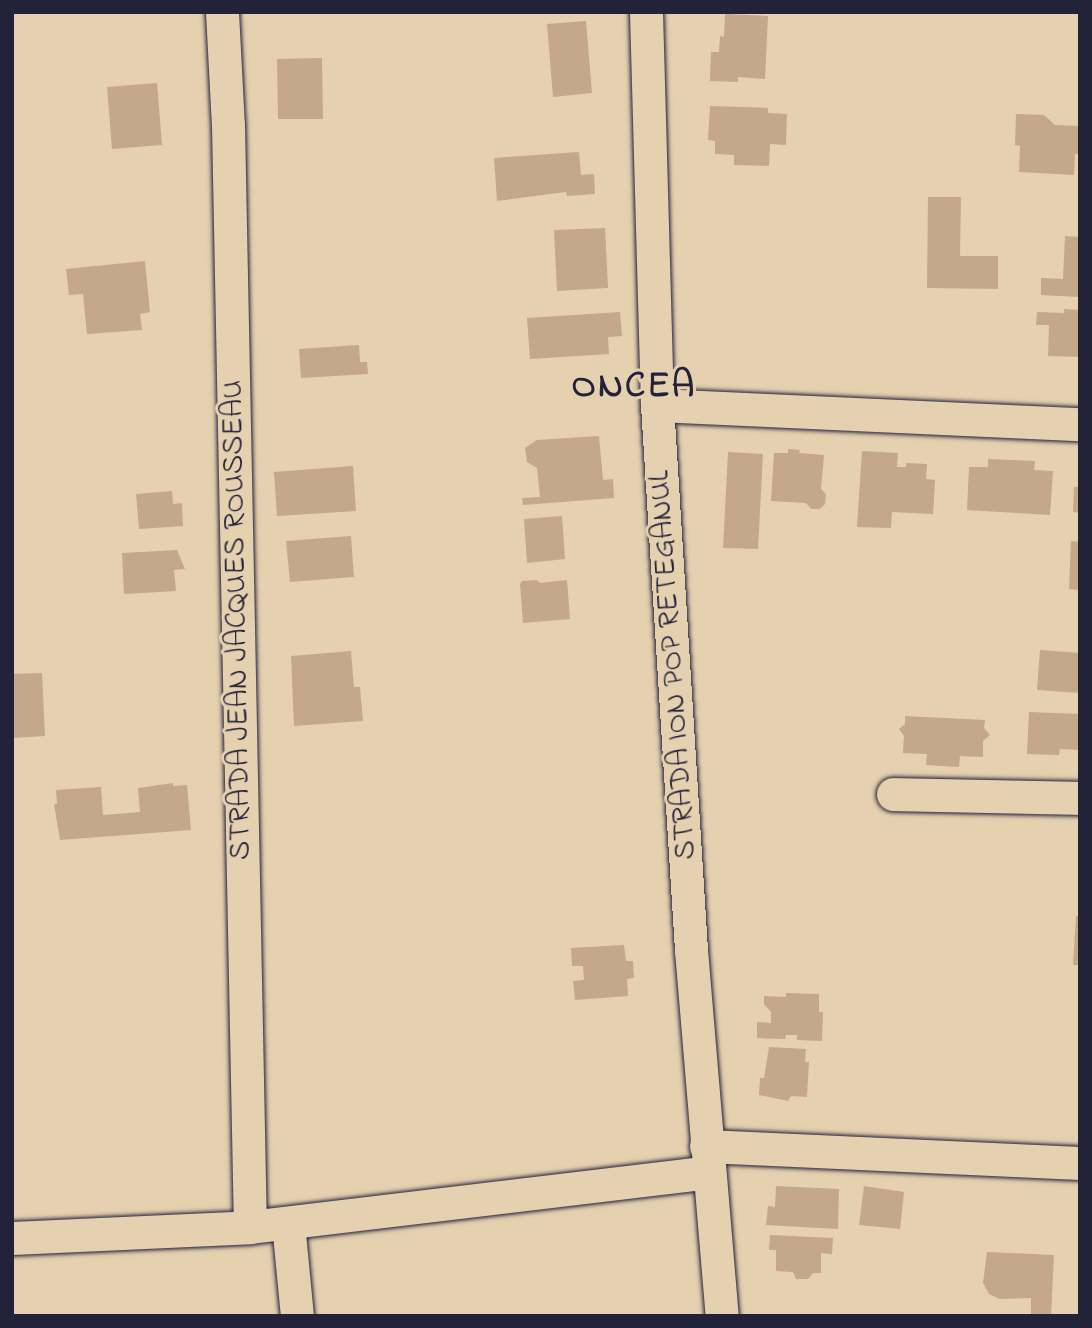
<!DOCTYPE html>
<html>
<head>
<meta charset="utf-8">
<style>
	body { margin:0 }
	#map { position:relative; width:1092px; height:1328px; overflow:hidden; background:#e5d0af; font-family:"Indie Flower",sans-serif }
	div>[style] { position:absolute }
	.building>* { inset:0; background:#c4a889 }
	.roads { filter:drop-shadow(0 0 2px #22223b) drop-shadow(0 0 2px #22223b) }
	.minor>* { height:33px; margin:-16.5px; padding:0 16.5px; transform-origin:16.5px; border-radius:16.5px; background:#e5d0af }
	span { translate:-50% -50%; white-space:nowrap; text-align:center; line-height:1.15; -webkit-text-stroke:6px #e5d0af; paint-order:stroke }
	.street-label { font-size:30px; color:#22223b }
	.district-label { font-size:37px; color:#22223b; font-weight:700; letter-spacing:2px }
	.frame { position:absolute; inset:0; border:14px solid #22223b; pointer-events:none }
</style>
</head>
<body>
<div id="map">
	<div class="building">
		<div style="clip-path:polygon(725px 14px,768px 16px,765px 79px,738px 77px,738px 82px,710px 81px,711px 52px,719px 52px,720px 36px,724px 37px)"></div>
		<div style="clip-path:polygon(586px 21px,592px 93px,553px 97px,547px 24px)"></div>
		<div style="clip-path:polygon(322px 58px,323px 119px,278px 119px,277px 59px)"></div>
		<div style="clip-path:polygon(157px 83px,162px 145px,112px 149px,107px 87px)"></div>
		<div style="clip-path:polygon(710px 106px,768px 108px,768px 113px,787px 114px,786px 145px,770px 144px,769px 166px,734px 165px,734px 155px,715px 154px,715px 141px,708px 140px)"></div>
		<div style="clip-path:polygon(1016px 114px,1044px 115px,1055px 125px,1080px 126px,1080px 154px,1075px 154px,1074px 175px,1019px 172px,1020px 146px,1015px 145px)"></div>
		<div style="clip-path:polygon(579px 152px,581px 175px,594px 174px,595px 194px,567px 196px,566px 192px,497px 201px,494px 158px)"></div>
		<div style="clip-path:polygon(928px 197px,961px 197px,960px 256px,998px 256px,998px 289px,927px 288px)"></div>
		<div style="clip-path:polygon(605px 228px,608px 288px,557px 291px,554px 230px)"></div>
		<div style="clip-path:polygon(1065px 236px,1080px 237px,1080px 297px,1041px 295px,1041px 278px,1063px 279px)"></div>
		<div style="clip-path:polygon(145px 261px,150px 312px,140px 314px,142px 330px,87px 334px,83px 294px,69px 295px,66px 269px)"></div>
		<div style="clip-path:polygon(1064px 309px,1080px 310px,1080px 357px,1048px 356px,1049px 325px,1036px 325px,1037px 312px,1064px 313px)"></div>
		<div style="clip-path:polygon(620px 312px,622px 336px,608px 337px,609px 354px,530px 359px,527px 318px)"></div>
		<div style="clip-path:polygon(359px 345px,360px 362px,367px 362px,368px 374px,301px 378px,299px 349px)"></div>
		<div style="clip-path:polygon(599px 436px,603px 480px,613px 479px,614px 498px,523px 505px,522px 498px,540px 497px,537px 468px,527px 462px,525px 448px,537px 440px)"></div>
		<div style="clip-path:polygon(788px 449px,800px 450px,799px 453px,824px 455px,821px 489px,826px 494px,825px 504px,820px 509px,811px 509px,806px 503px,771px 501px,774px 453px,788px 453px)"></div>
		<div style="clip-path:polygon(862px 451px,898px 453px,897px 467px,906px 467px,906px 463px,927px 464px,926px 479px,935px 480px,933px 514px,892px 512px,891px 528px,857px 527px)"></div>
		<div style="clip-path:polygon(728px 452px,763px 454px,758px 549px,723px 548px)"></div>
		<div style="clip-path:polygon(988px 459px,1035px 461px,1034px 470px,1053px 471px,1050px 515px,967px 510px,969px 467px,988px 467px)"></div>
		<div style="clip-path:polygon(353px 466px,356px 511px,277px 516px,274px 472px)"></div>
		<div style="clip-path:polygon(1074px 487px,1080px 487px,1080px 513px,1073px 512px)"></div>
		<div style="clip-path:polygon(172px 491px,173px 504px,182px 503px,183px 526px,139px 529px,136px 494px)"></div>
		<div style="clip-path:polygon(562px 516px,565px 559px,527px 563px,524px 519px)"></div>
		<div style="clip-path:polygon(351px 536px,354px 577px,290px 582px,286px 541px)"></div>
		<div style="clip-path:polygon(1071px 541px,1080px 542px,1080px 590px,1069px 589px)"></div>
		<div style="clip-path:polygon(177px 550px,185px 569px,174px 570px,176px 591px,124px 594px,122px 553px)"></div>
		<div style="clip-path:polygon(537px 580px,540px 583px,567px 580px,570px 619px,523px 623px,520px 584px,522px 581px)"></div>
		<div style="clip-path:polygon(1040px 650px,1080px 653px,1080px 693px,1037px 690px)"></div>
		<div style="clip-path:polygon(351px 651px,354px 687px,360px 687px,363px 721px,294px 726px,291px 656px)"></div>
		<div style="clip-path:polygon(42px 673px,45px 736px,12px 738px,12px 674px)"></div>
		<div style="clip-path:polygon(1029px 712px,1080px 714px,1080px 750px,1060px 749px,1059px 755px,1027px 754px)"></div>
		<div style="clip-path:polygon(905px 716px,985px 720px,984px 728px,990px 735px,983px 741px,983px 757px,960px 756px,959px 767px,942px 766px,926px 765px,927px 754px,903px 753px,904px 736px,899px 729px,905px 724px)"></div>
		<div style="clip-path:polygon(173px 783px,173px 786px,187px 785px,191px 830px,60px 840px,54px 804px,57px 804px,56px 790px,101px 787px,103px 815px,140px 812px,138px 788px)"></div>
		<div style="clip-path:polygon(1076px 916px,1080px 916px,1080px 965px,1073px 965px)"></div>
		<div style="clip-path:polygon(624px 945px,626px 961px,633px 961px,634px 978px,627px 979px,628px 996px,575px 1000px,573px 981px,584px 980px,583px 966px,572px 966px,571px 948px)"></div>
		<div style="clip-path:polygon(786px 993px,819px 994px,819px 1012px,823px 1012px,822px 1041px,797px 1040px,797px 1035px,786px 1035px,785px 1039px,757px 1038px,757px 1022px,771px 1023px,771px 1012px,764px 1004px,764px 996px,786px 997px)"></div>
		<div style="clip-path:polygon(769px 1047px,806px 1049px,805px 1062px,809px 1062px,807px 1097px,791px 1096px,788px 1101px,759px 1095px,760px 1078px,764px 1078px)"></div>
		<div style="clip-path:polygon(776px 1186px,839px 1189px,838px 1229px,766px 1225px,768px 1206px,775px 1207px)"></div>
		<div style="clip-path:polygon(864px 1186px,904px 1192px,900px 1229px,859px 1225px)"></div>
		<div style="clip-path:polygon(770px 1235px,833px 1238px,832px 1254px,821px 1253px,821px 1273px,813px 1273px,808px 1279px,796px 1279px,793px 1272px,776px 1271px,776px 1250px,769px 1250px)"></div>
		<div style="clip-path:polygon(987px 1252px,1054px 1255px,1051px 1316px,1031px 1316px,1031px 1298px,1000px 1299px,989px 1294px,983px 1283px)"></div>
	</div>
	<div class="roads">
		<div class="minor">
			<div style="left:222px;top:12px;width:113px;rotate:87deg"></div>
			<div style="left:228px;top:125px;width:1102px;rotate:88.86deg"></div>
			<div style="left:646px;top:12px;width:393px;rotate:88.4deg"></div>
			<div style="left:657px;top:405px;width:546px;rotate:86.43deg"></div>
			<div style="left:691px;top:950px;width:367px;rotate:85.2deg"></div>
			<div style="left:657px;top:405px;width:423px;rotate:2.6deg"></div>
			<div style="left:893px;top:794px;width:187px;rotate:1.2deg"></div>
			<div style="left:706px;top:1146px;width:374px;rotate:2.6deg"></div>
			<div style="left:288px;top:1223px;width:93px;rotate:84.5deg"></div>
			<div style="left:12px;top:1238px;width:238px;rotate:-2.6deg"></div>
			<div style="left:250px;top:1227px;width:461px;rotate:-6.8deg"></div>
		</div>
	</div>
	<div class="street-label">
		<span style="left:238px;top:620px;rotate:-91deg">STRADA JEAN JACQUES ROUSSEAU</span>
		<span style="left:674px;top:665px;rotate:-94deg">STRADA ION POP RETEGANUL</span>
	</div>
	<div class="district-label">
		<span style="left:634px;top:387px">ONCEA</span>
	</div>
	<div class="frame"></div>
</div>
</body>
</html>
